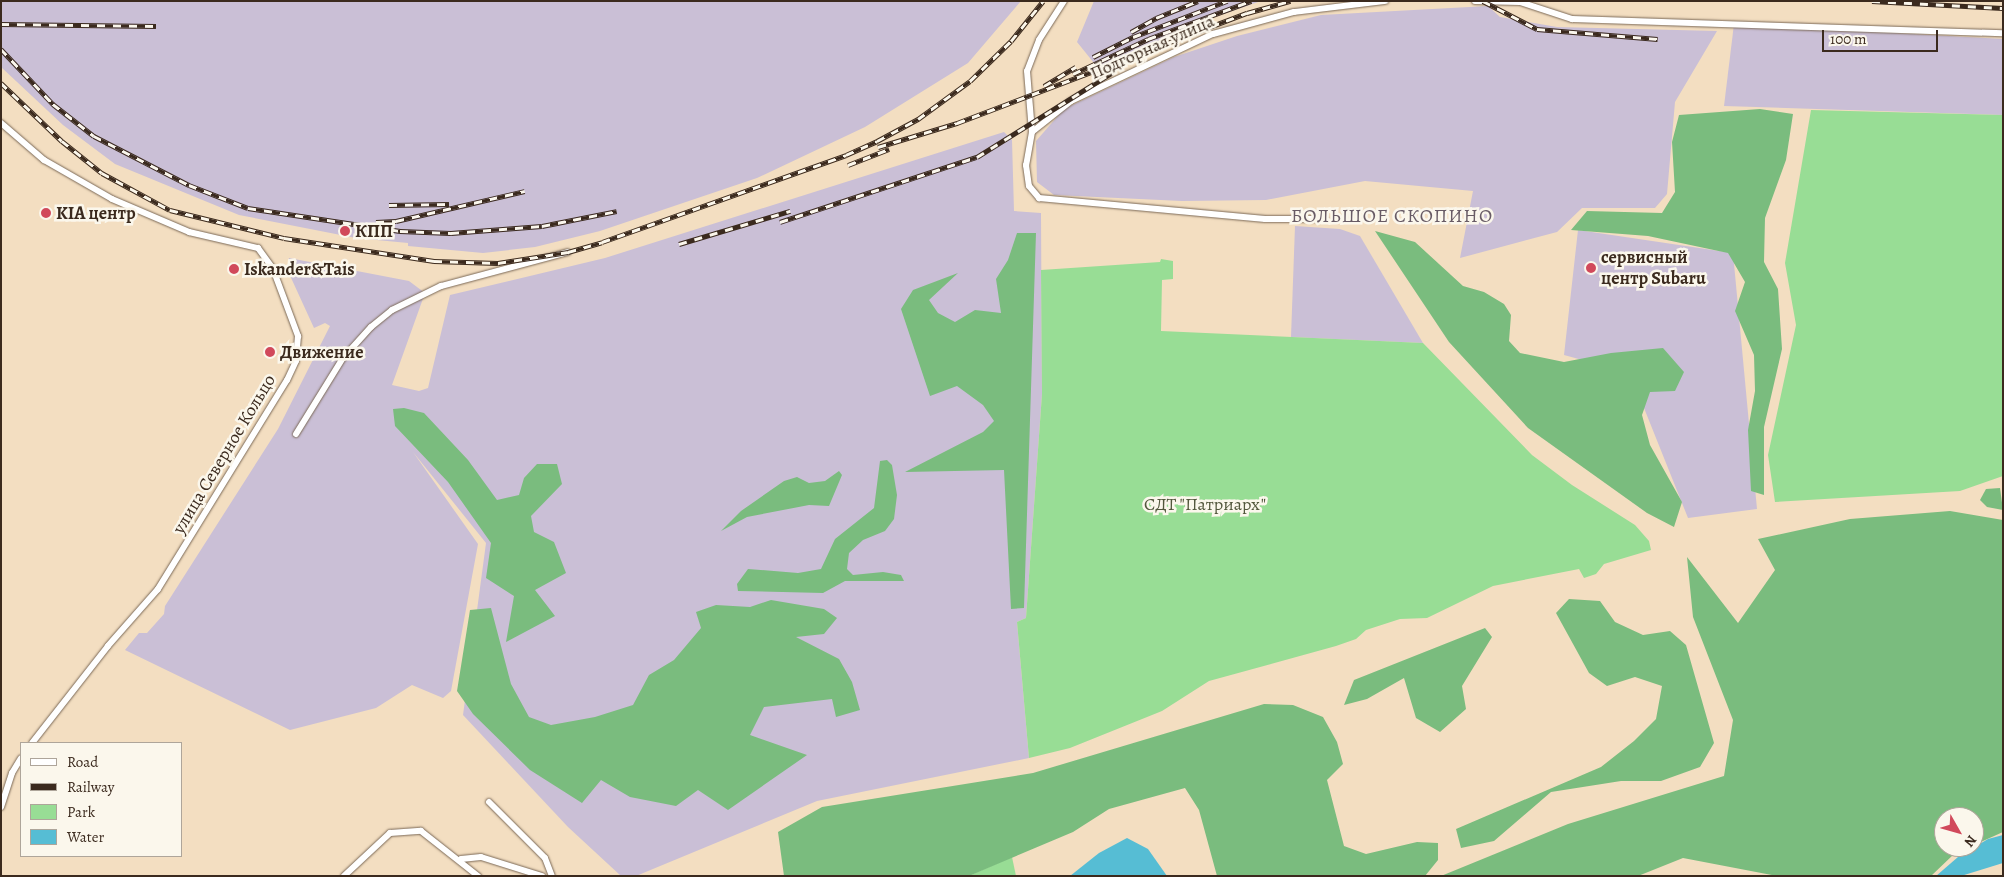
<!DOCTYPE html>
<html>
<head>
<meta charset="utf-8">
<style>
	body { margin:0 }
	#map { position:relative; width:2004px; height:877px; overflow:hidden; background:#f3dec1; font-family:Alegreya,serif }
	div>[style] { position:absolute }
	.industrial>* { inset:0; background:#cabfd6 }
	.green>* { inset:0; background:#98dd95 }
	.forest>* { inset:0; background:#7abc7e }
	.water>* { inset:0; background:#56bdd4 }
	.roads { filter:drop-shadow(0 0 1px #7b6957) drop-shadow(0 0 1px #7b6957) }
	.minor>* { height:6px; margin:-3px; padding:0 3px; transform-origin:3px; border-radius:3px; background:#fff }
	.rail>* { height:4.5px; margin-top:-2.25px; transform-origin:0; background:repeating-linear-gradient(90deg,#fbf7ec 0 8px,#3b2a1e 0 16px); box-sizing:border-box; border-block:1px solid #3b2a1e }
	.dots>* { width:14px; height:14px; translate:-50% -50%; box-sizing:border-box; border:2px solid #fbf7ec; border-radius:50% }
	span { translate:-50% -50%; white-space:nowrap; text-align:center; line-height:1.15; -webkit-text-stroke:5px #fbf7ec; paint-order:stroke }
	.street-label { font-size:18px; color:#3b2a1e }
	.poi-label { font-size:18px; color:#3b2a1e; font-weight:700 }
	.left { translate:0 -50%; text-align:left }
	.park-label { font-size:18px; color:#52573c }
	.neighbourhood-label { font-size:19px; color:#685b65; letter-spacing:1px }
	.frame { position:absolute; inset:0; border:2px solid #3b2a1e; pointer-events:none }
	.legend { position:absolute; left:20px; top:742px; width:162px; height:115px; box-sizing:border-box; background:#fbf7ec; border:1px solid #aea59a; margin:0; padding:6px 9px; list-style:none; font-size:15px; color:#3b2a1e }
	.legend li { display:flex; align-items:center; gap:10px; height:25px }
	.legend b { width:25px; border:1px solid #aea59a }
	.north { position:absolute; left:1934px; top:807px; width:50px; height:50px; box-sizing:border-box; background:#fbf7ec; border:1px solid #aea59a; border-radius:50%; rotate:128deg; font-size:14px; font-weight:700; line-height:20px; text-align:center; color:#3b2a1e }
	.north::after { content:''; display:block; margin:auto; width:18px; height:22px; background:#d1495b; clip-path:polygon(50% 0,100% 100%,50% 72%,0 100%) }
	.scale { position:absolute; left:1822px; top:30px; width:116px; height:22px; box-sizing:border-box; border:2px solid #3b2a1e; border-top:0; padding-left:6px; font-size:15px; line-height:18px; white-space:nowrap; color:#3b2a1e; -webkit-text-stroke:4px #fbf7ec; paint-order:stroke }
</style>
</head>
<body>
<div id="map">
	<div class="industrial">
		<div style="clip-path:polygon(1px 1px,1021px 1px,968px 63px,865px 127px,757px 178px,600px 231px,535px 247px,483px 253px,408px 246px,408px 243px,356px 238px,239px 215px,115px 164px,63px 125px,1px 67px)"></div>
		<div style="clip-path:polygon(1094px 1px,1261px 1px,1203px 21px,1098px 68px,1077px 42px)"></div>
		<div style="clip-path:polygon(1488px 6px,1500px 17px,1557px 27px,1717px 31px,1675px 102px,1667px 194px,1655px 208px,1582px 208px,1557px 232px,1460px 258px,1473px 191px,1365px 181px,1266px 200px,1182px 201px,1054px 195px,1037px 182px,1036px 141px,1064px 109px,1174px 57px,1237px 36px,1321px 15px)"></div>
		<div style="clip-path:polygon(1734px 24px,2003px 39px,2003px 115px,1724px 106px)"></div>
		<div style="clip-path:polygon(1004px 132px,1012px 140px,1014px 211px,1041px 213px,1042px 394px,1026px 618px,1017px 622px,1029px 758px,817px 801px,636px 876px,621px 876px,568px 827px,463px 715px,486px 543px,413px 452px,478px 544px,451px 691px,443px 698px,412px 685px,376px 708px,290px 730px,125px 650px,139px 633px,147px 633px,164px 614px,165px 606px,278px 429px,330px 326px,325px 323px,314px 328px,287px 269px,289px 258px,409px 281px,425px 293px,392px 385px,419px 391px,428px 388px,450px 295px,605px 258px)"></div>
		<div style="clip-path:polygon(1295px 226px,1340px 229px,1360px 236px,1423px 343px,1291px 337px)"></div>
		<div style="clip-path:polygon(1578px 230px,1733px 253px,1757px 509px,1688px 518px,1630px 373px,1564px 355px)"></div>
	</div>
	<div class="green">
		<div style="clip-path:polygon(1811px 110px,2003px 115px,2003px 476px,1960px 491px,1775px 502px,1768px 455px,1796px 325px,1785px 263px)"></div>
		<div style="clip-path:polygon(1161px 259px,1173px 261px,1173px 279px,1162px 280px,1161px 331px,1423px 343px,1532px 455px,1572px 485px,1635px 525px,1649px 541px,1651px 550px,1604px 564px,1596px 574px,1584px 578px,1579px 569px,1493px 586px,1427px 618px,1400px 619px,1366px 630px,1356px 639px,1336px 646px,1209px 681px,1162px 711px,1070px 748px,1029px 758px,1017px 622px,1026px 618px,1042px 394px,1041px 270px,1160px 262px)"></div>
		<div style="clip-path:polygon(1012px 857px,1016px 876px,969px 876px,973px 874px)"></div>
	</div>
	<div class="forest">
		<div style="clip-path:polygon(1760px 109px,1793px 114px,1786px 160px,1765px 218px,1764px 262px,1778px 289px,1782px 349px,1764px 427px,1764px 495px,1751px 491px,1748px 430px,1755px 391px,1754px 355px,1735px 311px,1745px 282px,1728px 253px,1648px 236px,1571px 230px,1587px 211px,1662px 213px,1675px 192px,1672px 142px,1679px 115px)"></div>
		<div style="clip-path:polygon(1375px 231px,1415px 242px,1463px 286px,1484px 292px,1504px 304px,1511px 315px,1509px 341px,1520px 353px,1564px 362px,1611px 353px,1663px 348px,1684px 372px,1675px 391px,1650px 392px,1642px 415px,1650px 445px,1682px 502px,1674px 527px,1647px 513px,1528px 428px,1449px 342px)"></div>
		<div style="clip-path:polygon(1017px 233px,1036px 233px,1024px 608px,1011px 609px,1004px 470px,905px 472px,983px 432px,994px 421px,983px 405px,957px 386px,930px 396px,901px 309px,913px 290px,958px 273px,929px 300px,938px 313px,955px 322px,975px 310px,1001px 313px,996px 279px,1008px 260px)"></div>
		<div style="clip-path:polygon(404px 408px,424px 413px,468px 460px,497px 500px,519px 495px,524px 478px,537px 464px,557px 464px,562px 484px,531px 516px,534px 532px,554px 542px,566px 573px,535px 590px,555px 616px,506px 642px,514px 596px,486px 578px,491px 543px,448px 482px,395px 426px,393px 409px)"></div>
		<div style="clip-path:polygon(887px 460px,892px 465px,897px 495px,894px 519px,885px 531px,863px 540px,849px 553px,847px 569px,853px 575px,883px 572px,901px 575px,904px 581px,845px 581px,823px 593px,738px 591px,737px 584px,748px 569px,798px 573px,821px 569px,835px 539px,874px 508px,880px 461px)"></div>
		<div style="clip-path:polygon(839px 471px,842px 475px,829px 506px,809px 505px,747px 517px,721px 531px,741px 511px,784px 481px,797px 477px,809px 483px,825px 481px)"></div>
		<div style="clip-path:polygon(2000px 488px,2003px 510px,1987px 507px,1980px 500px,1986px 489px)"></div>
		<div style="clip-path:polygon(1950px 511px,2003px 520px,2003px 832px,1974px 845px,1974px 817px,1944px 817px,1944px 847px,1970px 847px,1953px 855px,1931px 876px,1777px 876px,1683px 858px,1638px 876px,1441px 876px,1568px 824px,1724px 776px,1733px 720px,1693px 617px,1687px 557px,1738px 623px,1775px 570px,1758px 539px,1850px 519px)"></div>
		<div style="clip-path:polygon(1569px 599px,1600px 601px,1615px 622px,1643px 635px,1670px 631px,1686px 645px,1714px 743px,1700px 767px,1661px 781px,1621px 781px,1551px 792px,1494px 841px,1461px 848px,1456px 829px,1601px 767px,1634px 741px,1656px 719px,1662px 686px,1635px 677px,1607px 686px,1589px 673px,1556px 613px)"></div>
		<div style="clip-path:polygon(771px 600px,824px 609px,837px 618px,824px 634px,796px 637px,839px 659px,852px 682px,860px 710px,836px 717px,832px 699px,764px 707px,750px 735px,807px 755px,728px 810px,698px 790px,676px 806px,630px 797px,601px 780px,582px 803px,530px 770px,473px 714px,457px 691px,470px 610px,491px 608px,511px 684px,529px 717px,551px 725px,595px 717px,633px 705px,649px 675px,674px 660px,701px 628px,696px 612px,716px 605px,750px 607px)"></div>
		<div style="clip-path:polygon(1485px 628px,1492px 637px,1462px 686px,1466px 709px,1440px 732px,1416px 718px,1404px 678px,1367px 699px,1344px 705px,1354px 680px)"></div>
		<div style="clip-path:polygon(1264px 704px,1293px 705px,1323px 717px,1337px 742px,1343px 764px,1327px 780px,1344px 846px,1366px 854px,1417px 842px,1438px 843px,1438px 860px,1425px 876px,1217px 876px,1199px 810px,1185px 788px,1109px 809px,1073px 832px,969px 876px,784px 876px,778px 832px,822px 807px,1033px 773px)"></div>
	</div>
	<div class="water">
		<div style="clip-path:polygon(2003px 835px,2003px 863px,1961px 876px,1936px 876px,1958px 857px,1988px 839px)"></div>
		<div style="clip-path:polygon(1127px 838px,1148px 849px,1167px 876px,1070px 876px,1099px 853px)"></div>
	</div>
	<div class="roads">
		<div class="minor">
			<div style="left:1064px;top:1px;width:46px;rotate:122.7deg"></div>
			<div style="left:1039px;top:40px;width:33px;rotate:111deg"></div>
			<div style="left:1027px;top:71px;width:61px;rotate:85.3deg"></div>
			<div style="left:1032px;top:132px;width:34px;rotate:100deg"></div>
			<div style="left:1026px;top:165px;width:21px;rotate:82deg"></div>
			<div style="left:1029px;top:186px;width:16px;rotate:50deg"></div>
			<div style="left:1039px;top:198px;width:227px;rotate:5.3deg"></div>
			<div style="left:1265px;top:219px;width:60px"></div>
			<div style="left:1475px;top:1px;width:45px;rotate:1.3deg"></div>
			<div style="left:1520px;top:2px;width:55px;rotate:18.1deg"></div>
			<div style="left:1572px;top:19px;width:431px;rotate:1.9deg"></div>
			<div style="left:1px;top:123px;width:57px;rotate:40.7deg"></div>
			<div style="left:44px;top:160px;width:78px;rotate:29.8deg"></div>
			<div style="left:112px;top:199px;width:84px;rotate:23.2deg"></div>
			<div style="left:189px;top:232px;width:71px;rotate:13.1deg"></div>
			<div style="left:258px;top:248px;width:26px;rotate:54deg"></div>
			<div style="left:273px;top:269px;width:72px;rotate:69.5deg"></div>
			<div style="left:298px;top:336px;width:25px;rotate:95deg"></div>
			<div style="left:296px;top:361px;width:21px;rotate:115deg"></div>
			<div style="left:287px;top:380px;width:246px;rotate:121.7deg"></div>
			<div style="left:158px;top:589px;width:76px;rotate:131.3deg"></div>
			<div style="left:108px;top:646px;width:123px;rotate:128.1deg"></div>
			<div style="left:1032px;top:132px;width:50px;rotate:-38.5deg"></div>
			<div style="left:1071px;top:101px;width:157px;rotate:-25.3deg"></div>
			<div style="left:1213px;top:34px;width:84px;rotate:-15.2deg"></div>
			<div style="left:1294px;top:12px;width:92px;rotate:-6.9deg"></div>
			<div style="left:296px;top:434px;width:89px;rotate:-58.3deg"></div>
			<div style="left:343px;top:358px;width:42px;rotate:-47.9deg"></div>
			<div style="left:371px;top:327px;width:27px;rotate:-39deg"></div>
			<div style="left:392px;top:310px;width:55px;rotate:-26.1deg"></div>
			<div style="left:441px;top:286px;width:131px;rotate:-15deg"></div>
			<div style="left:489px;top:802px;width:79px;rotate:45deg"></div>
			<div style="left:545px;top:858px;width:19px;rotate:69deg"></div>
			<div style="left:1px;top:807px;width:36px;rotate:-72deg"></div>
			<div style="left:12px;top:773px;width:17px;rotate:-59deg"></div>
			<div style="left:461px;top:859px;width:20px;rotate:-6deg"></div>
			<div style="left:481px;top:857px;width:64px;rotate:17.3deg"></div>
			<div style="left:344px;top:876px;width:63px;rotate:-43.1deg"></div>
			<div style="left:390px;top:833px;width:31px;rotate:-4deg"></div>
			<div style="left:421px;top:831px;width:73px;rotate:38.3deg"></div>
		</div>
	</div>
	<div class="rail">
		<div style="left:1483px;top:1px;width:61px;rotate:27.4deg"></div>
		<div style="left:1537px;top:29px;width:121px;rotate:4.7deg"></div>
		<div style="left:1872px;top:1px;width:131px;rotate:3.1deg"></div>
		<div style="left:1px;top:24px;width:155px;rotate:0.7deg"></div>
		<div style="left:1131px;top:32px;width:29px;rotate:-29deg"></div>
		<div style="left:1156px;top:18px;width:45px;rotate:-22deg"></div>
		<div style="left:1px;top:49px;width:76px;rotate:46.6deg"></div>
		<div style="left:53px;top:104px;width:52px;rotate:38deg"></div>
		<div style="left:94px;top:136px;width:107px;rotate:27.3deg"></div>
		<div style="left:189px;top:185px;width:63px;rotate:21.3deg"></div>
		<div style="left:248px;top:208px;width:154px;rotate:8.6deg"></div>
		<div style="left:400px;top:231px;width:51px;rotate:2.2deg"></div>
		<div style="left:451px;top:233px;width:91px;rotate:-4.4deg"></div>
		<div style="left:542px;top:226px;width:76px;rotate:-11.3deg"></div>
		<div style="left:1093px;top:57px;width:45px;rotate:-26.6deg"></div>
		<div style="left:1133px;top:37px;width:101px;rotate:-21deg"></div>
		<div style="left:1073px;top:74px;width:83px;rotate:-25deg"></div>
		<div style="left:1148px;top:39px;width:110px;rotate:-20.3deg"></div>
		<div style="left:1px;top:83px;width:84px;rotate:43.6deg"></div>
		<div style="left:62px;top:141px;width:51px;rotate:38.7deg"></div>
		<div style="left:102px;top:173px;width:77px;rotate:28.6deg"></div>
		<div style="left:170px;top:210px;width:117px;rotate:13.8deg"></div>
		<div style="left:284px;top:238px;width:152px;rotate:8.7deg"></div>
		<div style="left:434px;top:261px;width:64px;rotate:1.8deg"></div>
		<div style="left:498px;top:263px;width:71px;rotate:-8.9deg"></div>
		<div style="left:568px;top:252px;width:35px;rotate:-16deg"></div>
		<div style="left:602px;top:242px;width:259px;rotate:-19.6deg"></div>
		<div style="left:846px;top:155px;width:34px;rotate:-24deg"></div>
		<div style="left:877px;top:141px;width:47px;rotate:-28.2deg"></div>
		<div style="left:918px;top:119px;width:64px;rotate:-36.2deg"></div>
		<div style="left:970px;top:81px;width:57px;rotate:-44.3deg"></div>
		<div style="left:1011px;top:41px;width:51px;rotate:-51.3deg"></div>
		<div style="left:1044px;top:86px;width:37px;rotate:-31deg"></div>
		<div style="left:878px;top:147px;width:83px;rotate:-16.9deg"></div>
		<div style="left:957px;top:123px;width:310px;rotate:-20.8deg"></div>
		<div style="left:1247px;top:13px;width:45px;rotate:-15.6deg"></div>
		<div style="left:848px;top:165px;width:44px;rotate:-21.3deg"></div>
		<div style="left:389px;top:205px;width:60px;rotate:-1deg"></div>
		<div style="left:376px;top:222px;width:20px;rotate:-3deg"></div>
		<div style="left:396px;top:221px;width:132px;rotate:-13.1deg"></div>
		<div style="left:780px;top:222px;width:207px;rotate:-18.3deg"></div>
		<div style="left:977px;top:157px;width:160px;rotate:-32deg"></div>
		<div style="left:679px;top:244px;width:116px;rotate:-16.6deg"></div>
	</div>
	<div class="dots">
		<div style="left:46px;top:213px;background:#d1495b"></div>
		<div style="left:345px;top:231px;background:#d1495b"></div>
		<div style="left:1591px;top:268px;background:#d1495b"></div>
		<div style="left:234px;top:269px;background:#d1495b"></div>
		<div style="left:270px;top:352px;background:#d1495b"></div>
	</div>
	<div class="street-label">
		<span style="left:1152px;top:47px;rotate:-24deg">Подгорная улица</span>
		<span style="left:224px;top:454px;rotate:-59deg">улица Северное Кольцо</span>
	</div>
	<div class="poi-label">
		<span class="left" style="left:56px;top:213px">KIA центр</span>
		<span class="left" style="left:355px;top:231px">КПП</span>
		<span class="left" style="left:1601px;top:268px">сервисный<br>центр Subaru</span>
		<span class="left" style="left:244px;top:269px">Iskander&amp;Tais</span>
		<span class="left" style="left:280px;top:352px">Движение</span>
	</div>
	<div class="park-label">
		<span style="left:1205px;top:504px">СДТ "Патриарх"</span>
	</div>
	<div class="neighbourhood-label">
		<span style="left:1392px;top:217px">БОЛЬШОЕ СКОПИНО</span>
	</div>
	<div class="frame"></div>
	<ul class="legend">
	<li><b style="height:6px;background:#fff"></b>Road</li>
	<li><b style="height:6px;background:#3b2a1e"></b>Railway</li>
	<li><b style="height:14px;background:#98dd95"></b>Park</li>
	<li><b style="height:14px;background:#56bdd4"></b>Water</li>
	</ul>
	<div class="north">N</div>
	<div class="scale">100 m</div>
</div>
</body>
</html>
